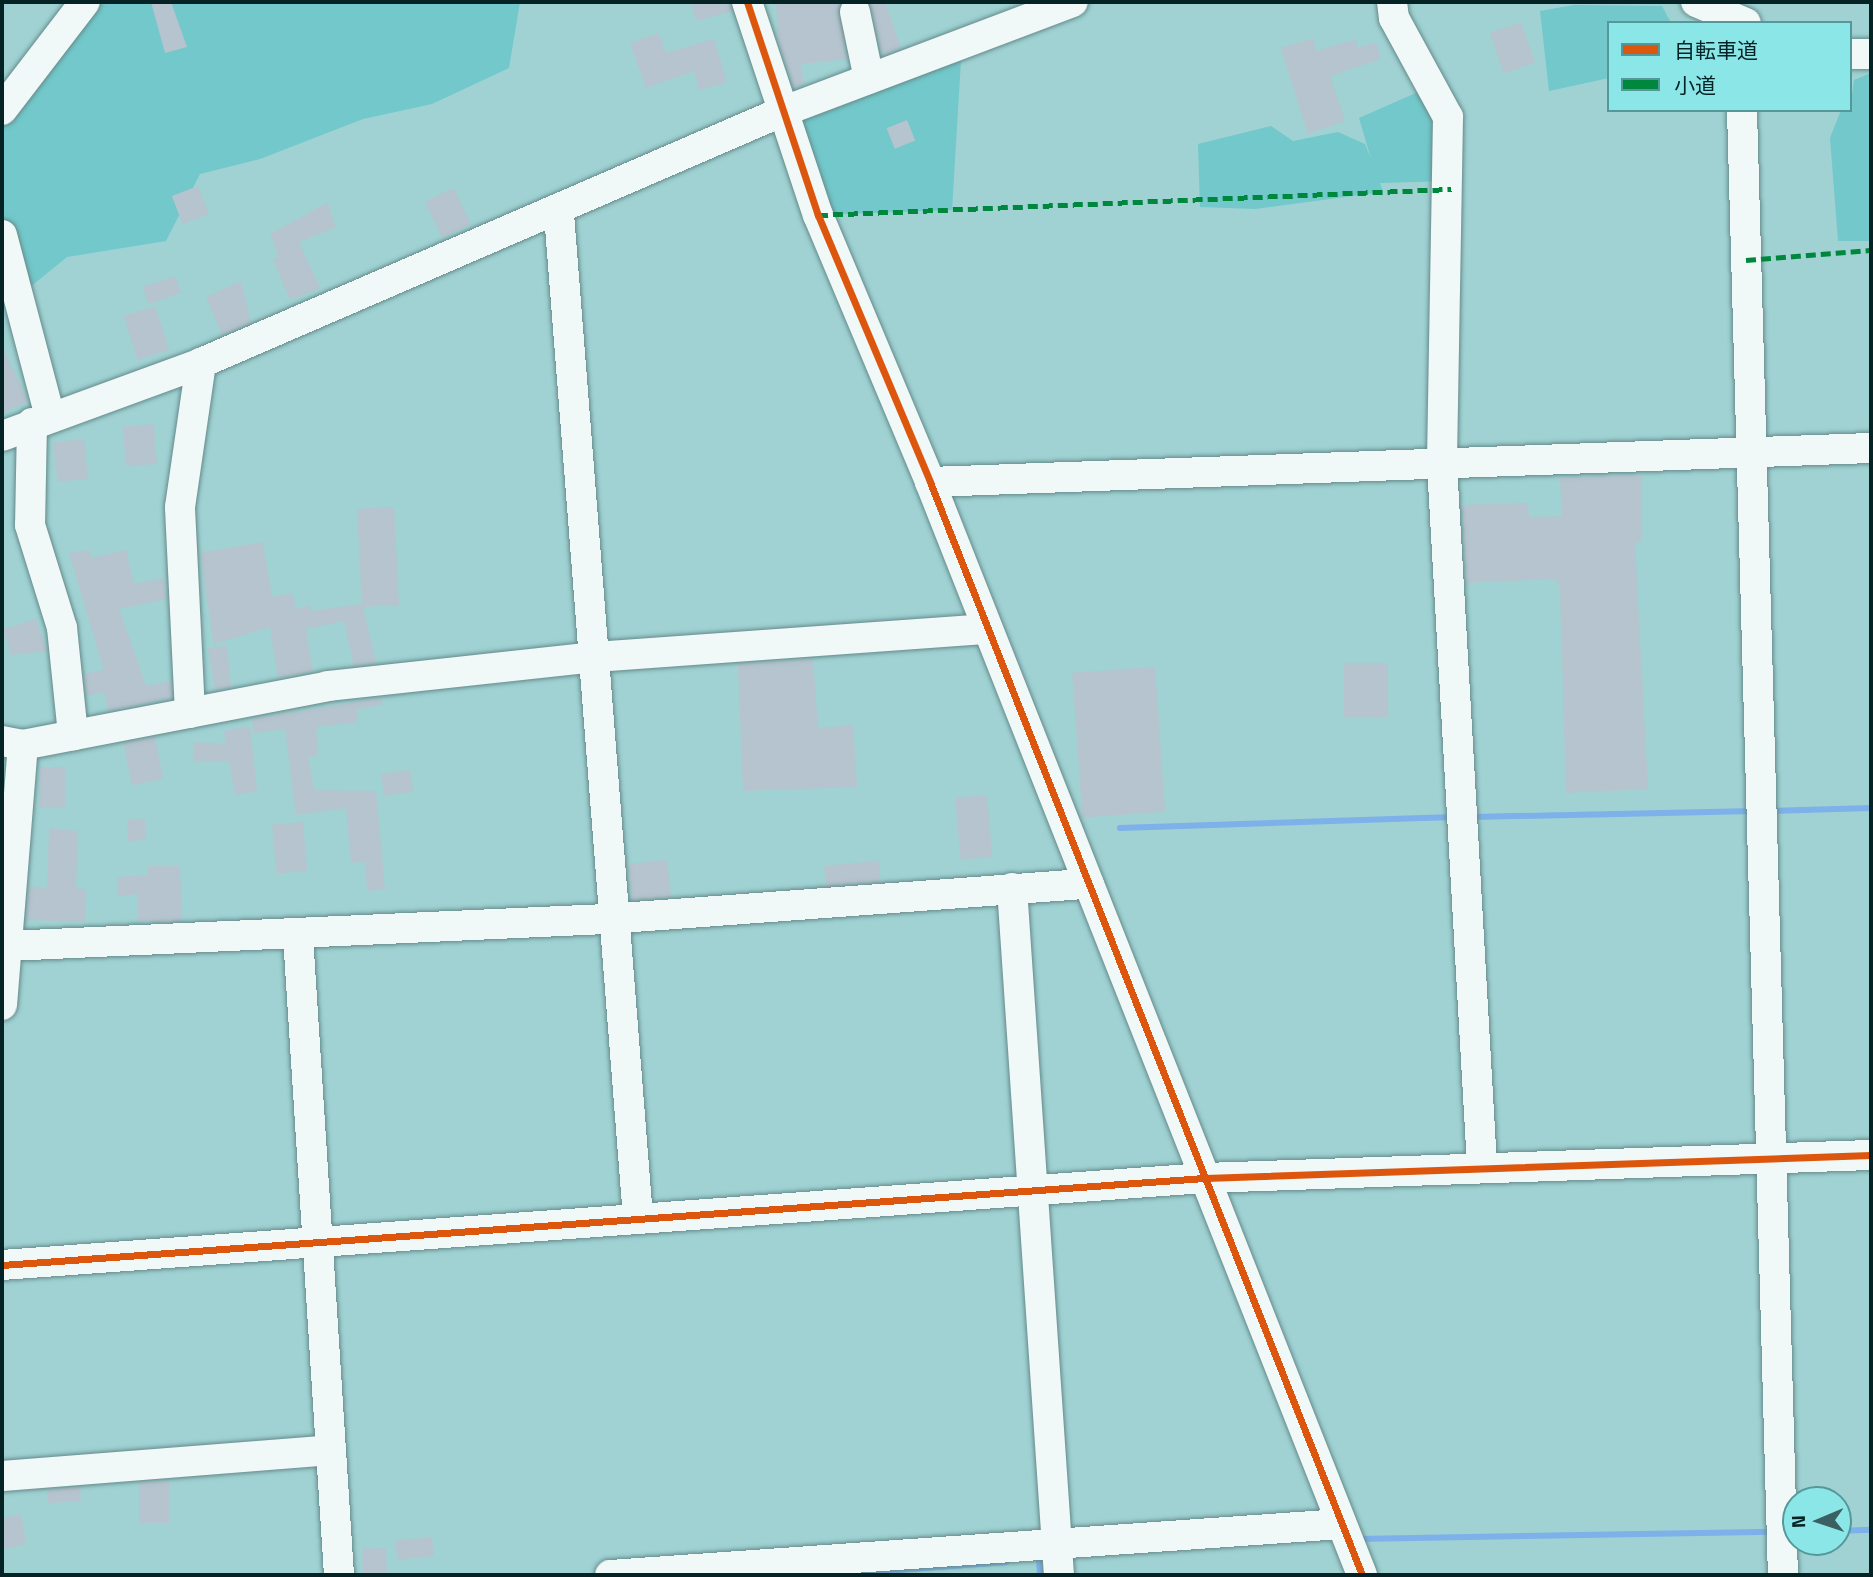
<!DOCTYPE html>
<meta charset="utf-8">
<style>
body{margin:0}
#map{position:relative;width:1873px;height:1577px;overflow:hidden;background:#a0d2d3;font-family:"Titillium Web","Noto Sans JP",sans-serif}
div>[style]{position:absolute}
.green>*{inset:0;background:#72c8ca}
.stream>*{height:6px;margin:-3px;padding:0 3px;transform-origin:3px;border-radius:3px;background:#7cb1e9}
.building>*{inset:0;background:#b5c4ce;transform-origin:0 0}
.roads{filter:drop-shadow(0 0 2px #658a8b) drop-shadow(0 0 2px #658a8b)}
.minor>*{height:30px;margin:-15px;padding:0 15px;transform-origin:15px;border-radius:15px;background:#f1f8f8}
.quiet>*{height:5px;margin-top:-2.5px;transform-origin:0;background:repeating-linear-gradient(90deg,#00873e 0 10px,transparent 0 15px)}
.cycleway>*{height:7px;margin:-3.5px;padding:0 3.5px;transform-origin:3.5px;border-radius:3.5px;background:#dd560d}
span{translate:-50% -50%;white-space:nowrap;text-align:center;line-height:1.15;-webkit-text-stroke:5px #8be6e8;paint-order:stroke}
.frame{position:absolute;inset:0;border:4px solid #052324;pointer-events:none}
.legend{position:absolute;left:1607px;top:21px;width:245px;height:91px;box-sizing:border-box;background:#8be6e8;border:2px solid #55989a;margin:0;padding:9px 12px;list-style:none;font-size:21px;color:#052324}
.legend li{display:flex;align-items:center;gap:14px;height:35px}
.legend b{width:35px;border:2px solid #55989a}
.north{position:absolute;left:1782px;top:1486px;width:70px;height:70px;box-sizing:border-box;background:#8be6e8;border:2px solid #55989a;border-radius:50%;rotate:268deg;font-size:19px;font-weight:700;line-height:28px;text-align:center;color:#052324}
.north::after{content:'';display:block;margin:auto;width:24px;height:32px;background:#3b6061;clip-path:polygon(50% 0,100% 100%,50% 72%,0 100%)}
</style>
<div id="map">
<div class="green">
<i style="clip-path:polygon(85px 2px,520px 2px,509px 68px,432px 104px,363px 119px,260px 159px,200px 174px,166px 241px,67px 257px,2px 310px,2px 110px)"></i>
<i style="clip-path:polygon(1574px 5px,1662px 6px,1671px 23px,1609px 23px,1609px 78px,1549px 91px,1540px 11px)"></i>
<i style="clip-path:polygon(962px 44px,952px 210px,818px 215px,779px 113px)"></i>
<i style="clip-path:polygon(1871px 73px,1871px 241px,1838px 241px,1830px 138px,1841px 110px,1850px 110px,1854px 80px)"></i>
<i style="clip-path:polygon(1427px 88px,1450px 181px,1380px 183px,1383px 192px,1255px 209px,1200px 207px,1198px 144px,1271px 126px,1293px 141px,1338px 132px,1365px 144px,1371px 159px,1359px 118px)"></i>
</div>
<div class="stream">
<i style="left:1769px;top:811px;width:102px;rotate:-1.7deg"></i>
<i style="left:1472px;top:817px;width:283px;rotate:-1.2deg"></i>
<i style="left:1120px;top:828px;width:334px;rotate:-1.9deg"></i>
<i style="left:1838px;top:1531px;width:33px;rotate:-2deg"></i>
<i style="left:1357px;top:1539px;width:416px;rotate:-1deg"></i>
<i style="left:1039px;top:1560px;width:15px;rotate:86deg"></i>
<i style="left:829px;top:1575px;width:178px;rotate:-4.2deg"></i>
</div>
<div class="building">
<i style="clip-path:polygon(151px 2px,171px 2px,187px 47px,165px 53px)"></i>
<i style="clip-path:polygon(691px 2px,730px 2px,732px 11px,696px 21px)"></i>
<i style="clip-path:polygon(776px 2px,841px 2px,847px 59px,801px 64px,804px 85px,794px 87px,778px 41px)"></i>
<i style="clip-path:polygon(869px 2px,885px 2px,901px 48px,882px 55px)"></i>
<i style="left:1521px;top:22px;width:43px;height:33px;rotate:71deg"></i>
<i style="clip-path:polygon(659px 33px,666px 53px,714px 39px,727px 82px,699px 90px,694px 71px,646px 88px,630px 43px)"></i>
<i style="clip-path:polygon(1313px 38px,1317px 51px,1355px 39px,1358px 48px,1376px 42px,1381px 59px,1330px 76px,1345px 121px,1308px 134px,1281px 48px)"></i>
<i style="left:907px;top:120px;width:22px;height:22px;rotate:68deg"></i>
<i style="left:198px;top:186px;width:30px;height:28px;rotate:69deg"></i>
<i style="left:454px;top:188px;width:40px;height:32px;rotate:65deg"></i>
<i style="clip-path:polygon(327px 203px,336px 227px,299px 242px,320px 288px,290px 300px,273px 259px,279px 257px,270px 234px)"></i>
<i style="left:175px;top:276px;width:18px;height:34px;rotate:71deg"></i>
<i style="clip-path:polygon(241px 281px,251px 322px,222px 335px,206px 297px)"></i>
<i style="left:155px;top:306px;width:46px;height:33px;rotate:72deg"></i>
<i style="clip-path:polygon(2px 346px,28px 401px,2px 413px)"></i>
<i style="left:154px;top:424px;width:40px;height:31px;rotate:86deg"></i>
<i style="left:84px;top:439px;width:40px;height:31px;rotate:84deg"></i>
<i style="clip-path:polygon(1642px 475px,1642px 542px,1635px 542px,1648px 789px,1566px 793px,1560px 587px,1555px 579px,1466px 583px,1462px 505px,1528px 503px,1529px 517px,1562px 516px,1560px 478px)"></i>
<i style="clip-path:polygon(394px 507px,399px 605px,363px 607px,376px 663px,354px 666px,344px 621px,306px 629px,313px 671px,278px 678px,270px 627px,214px 644px,200px 553px,263px 542px,272px 597px,292px 593px,296px 609px,310px 605px,311px 611px,362px 604px,357px 509px)"></i>
<i style="clip-path:polygon(90px 550px,91px 558px,126px 550px,134px 584px,163px 578px,167px 599px,119px 609px,146px 686px,171px 681px,172px 698px,108px 711px,104px 692px,87px 696px,84px 674px,104px 670px,69px 553px)"></i>
<i style="clip-path:polygon(36px 619px,47px 651px,11px 655px,3px 629px)"></i>
<i style="clip-path:polygon(227px 646px,231px 687px,215px 690px,208px 648px)"></i>
<i style="clip-path:polygon(813px 659px,818px 728px,853px 725px,857px 787px,743px 791px,738px 664px)"></i>
<i style="left:1344px;top:663px;width:44px;height:55px"></i>
<i style="left:1155px;top:667px;width:145px;height:83px;rotate:86deg"></i>
<i style="clip-path:polygon(381px 698px,382px 705px,357px 709px,358px 722px,316px 727px,318px 755px,308px 757px,314px 790px,376px 791px,385px 889px,367px 891px,365px 862px,351px 863px,346px 808px,296px 815px,285px 729px,254px 733px,252px 719px)"></i>
<i style="clip-path:polygon(250px 726px,257px 791px,235px 795px,229px 761px,193px 761px,194px 742px,226px 744px,224px 731px)"></i>
<i style="left:155px;top:737px;width:43px;height:32px;rotate:79deg"></i>
<i style="left:39px;top:767px;width:26px;height:41px"></i>
<i style="left:410px;top:770px;width:22px;height:29px;rotate:82deg"></i>
<i style="left:987px;top:795px;width:62px;height:32px;rotate:85deg"></i>
<i style="left:145px;top:819px;width:21px;height:18px;rotate:87deg"></i>
<i style="left:303px;top:822px;width:49px;height:31px;rotate:85deg"></i>
<i style="clip-path:polygon(49px 828px,78px 831px,76px 888px,86px 889px,85px 922px,26px 920px,29px 886px,47px 888px)"></i>
<i style="left:667px;top:860px;width:37px;height:39px;rotate:84deg"></i>
<i style="left:879px;top:861px;width:21px;height:55px;rotate:85deg"></i>
<i style="clip-path:polygon(148px 866px,180px 866px,182px 921px,138px 922px,138px 894px,118px 896px,117px 877px,148px 875px)"></i>
<i style="left:169px;top:1482px;width:41px;height:30px;rotate:90deg"></i>
<i style="left:80px;top:1487px;width:14px;height:33px;rotate:86deg"></i>
<i style="clip-path:polygon(21px 1514px,26px 1544px,2px 1549px,2px 1518px)"></i>
<i style="left:432px;top:1537px;width:19px;height:37px;rotate:84deg"></i>
<i style="left:386px;top:1548px;width:27px;height:24px;rotate:88deg"></i>
</div>
<div class="roads">
<div class="minor">
<i style="left:747px;top:2px;width:225px;rotate:71.6deg"></i>
<i style="left:818px;top:215px;width:290px;rotate:67.2deg"></i>
<i style="left:930px;top:482px;width:1175px;rotate:68.43deg"></i>
<i style="left:1392px;top:2px;width:16px;rotate:83deg"></i>
<i style="left:1394px;top:18px;width:113px;rotate:61.4deg"></i>
<i style="left:1448px;top:117px;width:348px;rotate:91deg"></i>
<i style="left:1442px;top:465px;width:701px;rotate:86.73deg"></i>
<i style="left:1696px;top:2px;width:54px;rotate:22.8deg"></i>
<i style="left:855px;top:12px;width:68px;rotate:78.2deg"></i>
<i style="left:1850px;top:54px;width:21px"></i>
<i style="left:2px;top:110px;width:136px;rotate:-52.5deg"></i>
<i style="left:1742px;top:110px;width:1466px;rotate:88.4deg"></i>
<i style="left:559px;top:214px;width:1006px;rotate:85.5deg"></i>
<i style="left:2px;top:235px;width:188px;rotate:75.2deg"></i>
<i style="left:32px;top:423px;width:102px;rotate:91.1deg"></i>
<i style="left:30px;top:525px;width:108px;rotate:72.7deg"></i>
<i style="left:62px;top:628px;width:108px;rotate:84.1deg"></i>
<i style="left:2px;top:436px;width:212px;rotate:-20.1deg"></i>
<i style="left:201px;top:363px;width:630px;rotate:-23.39deg"></i>
<i style="left:779px;top:113px;width:314px;rotate:-20.7deg"></i>
<i style="left:930px;top:482px;width:942px;rotate:-2.07deg"></i>
<i style="left:190px;top:713px;width:206px;rotate:-92.8deg"></i>
<i style="left:180px;top:507px;width:146px;rotate:-81.7deg"></i>
<i style="left:2px;top:741px;width:21px;rotate:11deg"></i>
<i style="left:23px;top:745px;width:311px;rotate:-10.9deg"></i>
<i style="left:328px;top:686px;width:270px;rotate:-6.2deg"></i>
<i style="left:596px;top:657px;width:392px;rotate:-4.1deg"></i>
<i style="left:1012px;top:888px;width:689px;rotate:86.09deg"></i>
<i style="left:298px;top:936px;width:640px;rotate:86.33deg"></i>
<i style="left:7px;top:946px;width:601px;rotate:-2.58deg"></i>
<i style="left:607px;top:919px;width:483px;rotate:-4.2deg"></i>
<i style="left:2px;top:1005px;width:261px;rotate:-85.4deg"></i>
<i style="left:2px;top:1265px;width:1206px;rotate:-4.14deg"></i>
<i style="left:1205px;top:1178px;width:666px;rotate:-1.98deg"></i>
<i style="left:2px;top:1476px;width:328px;rotate:-4.5deg"></i>
<i style="left:610px;top:1575px;width:733px;rotate:-3.99deg"></i>
</div>
</div>
<div class="quiet">
<i style="left:818px;top:215px;width:634px;rotate:-2.35deg"></i>
<i style="left:1746px;top:260px;width:125px;rotate:-4.6deg"></i>
</div>
<div class="cycleway">
<i style="left:747px;top:2px;width:225px;rotate:71.6deg"></i>
<i style="left:818px;top:215px;width:290px;rotate:67.2deg"></i>
<i style="left:930px;top:482px;width:1175px;rotate:68.43deg"></i>
<i style="left:2px;top:1265px;width:1206px;rotate:-4.14deg"></i>
<i style="left:1205px;top:1178px;width:666px;rotate:-1.98deg"></i>
</div>
<div class="frame"></div>
<ul class="legend">
<li><b style="height:9px;background:#dd560d"></b>自転車道</li>
<li><b style="height:9px;background:#00873e"></b>小道</li>
</ul>
<div class="north">N</div>
</div>
